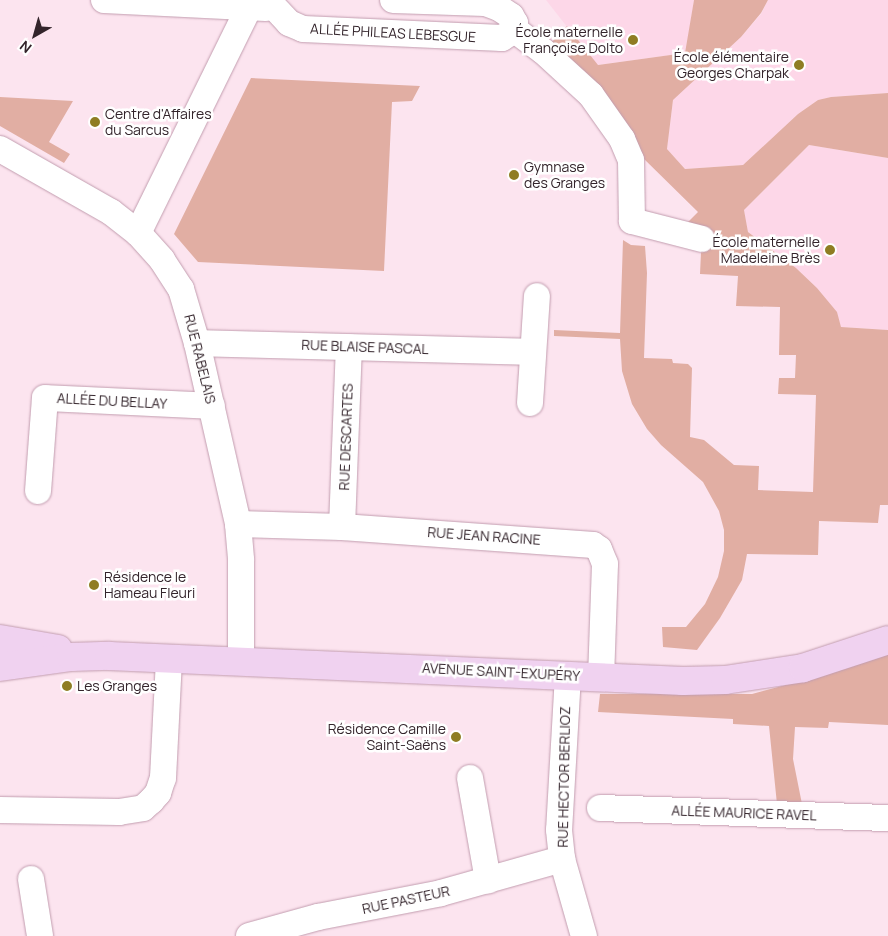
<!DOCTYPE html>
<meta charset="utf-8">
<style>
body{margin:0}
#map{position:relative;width:888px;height:936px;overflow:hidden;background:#fce4ef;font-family:Manrope,sans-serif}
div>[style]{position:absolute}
.built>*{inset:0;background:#fdd7e8}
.green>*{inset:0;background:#e1aea3}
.roads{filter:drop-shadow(0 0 1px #c29daf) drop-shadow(0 0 1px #c29daf)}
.street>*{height:26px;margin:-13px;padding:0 13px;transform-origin:13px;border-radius:13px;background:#fff}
.secondary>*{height:28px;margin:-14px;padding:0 14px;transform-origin:14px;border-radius:14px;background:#f0d2f0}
.dots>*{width:14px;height:14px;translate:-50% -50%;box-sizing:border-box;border:2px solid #fff;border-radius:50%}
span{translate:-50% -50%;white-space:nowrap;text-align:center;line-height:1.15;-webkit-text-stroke:5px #fff;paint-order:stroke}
.poi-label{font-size:14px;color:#33242b}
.right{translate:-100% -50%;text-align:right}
.left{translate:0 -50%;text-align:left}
.street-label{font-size:14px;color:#33242b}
.north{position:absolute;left:10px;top:10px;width:50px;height:50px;-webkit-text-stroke:4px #fff;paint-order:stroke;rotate:218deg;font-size:14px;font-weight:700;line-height:20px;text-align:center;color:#33242b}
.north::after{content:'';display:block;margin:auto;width:18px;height:22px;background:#33242b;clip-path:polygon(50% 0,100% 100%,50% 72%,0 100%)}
</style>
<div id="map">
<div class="built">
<i style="clip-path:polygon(546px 0,694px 0,686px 53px,597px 65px)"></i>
<i style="clip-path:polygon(768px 0,888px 0,888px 93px,831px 97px,818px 100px,798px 114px,743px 165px,685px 169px,667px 149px,673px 100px,741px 37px,761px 14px)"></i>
<i style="clip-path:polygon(809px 145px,888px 158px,888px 330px,841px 327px,836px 312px,817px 288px,796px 268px,748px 232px,744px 210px)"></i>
</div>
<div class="green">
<i style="clip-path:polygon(694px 0,768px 0,761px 13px,741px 37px,673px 100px,667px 149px,685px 169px,743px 165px,798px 114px,818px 100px,831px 97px,888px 93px,888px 158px,809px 145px,744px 210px,748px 232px,796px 268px,817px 288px,837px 312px,841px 327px,888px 330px,888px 505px,880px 505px,878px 523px,819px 521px,818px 555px,747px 554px,742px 580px,720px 618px,697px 650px,663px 647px,662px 627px,686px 627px,705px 604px,718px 577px,724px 551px,724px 530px,719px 511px,703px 482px,661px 445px,647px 429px,632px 404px,622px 371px,620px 339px,554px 336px,554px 330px,620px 333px,623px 240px,631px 245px,645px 246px,647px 273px,644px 358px,672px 359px,673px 363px,688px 364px,692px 368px,690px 437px,704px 440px,734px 465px,759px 466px,758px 490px,813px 492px,816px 395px,778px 394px,779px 378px,795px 378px,796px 355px,779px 355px,780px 307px,736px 306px,738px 276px,700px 274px,702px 231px,684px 226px,698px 212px,641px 156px,551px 43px,567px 26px,598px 65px,685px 53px)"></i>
<i style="clip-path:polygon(251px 78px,420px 86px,412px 101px,392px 102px,384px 271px,198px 262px,174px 234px)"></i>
<i style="clip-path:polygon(0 97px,73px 101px,49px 142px,70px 154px,64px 163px,0 126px)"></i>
<i style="clip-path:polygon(888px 653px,888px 725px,829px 722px,828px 728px,795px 727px,793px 759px,802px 804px,777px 804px,769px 726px,733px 724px,733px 719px,598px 712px,600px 694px,752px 694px,812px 678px)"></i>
</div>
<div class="roads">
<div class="street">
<i style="left:104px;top:0;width:162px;rotate:2.8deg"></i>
<i style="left:276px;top:9px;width:19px;rotate:47deg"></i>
<i style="left:289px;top:23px;width:15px;rotate:23deg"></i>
<i style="left:303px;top:29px;width:199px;rotate:2.6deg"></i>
<i style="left:502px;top:38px;width:15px;rotate:-32deg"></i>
<i style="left:515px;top:30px;width:7px;rotate:-90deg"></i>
<i style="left:515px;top:23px;width:8px;rotate:-120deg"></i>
<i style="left:511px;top:16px;width:14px;rotate:-146deg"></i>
<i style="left:499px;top:8px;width:15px;rotate:-160deg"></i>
<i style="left:485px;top:3px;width:92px;rotate:-178.1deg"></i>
<i style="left:515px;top:30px;width:35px;rotate:37deg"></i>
<i style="left:543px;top:51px;width:65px;rotate:42.5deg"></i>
<i style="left:591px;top:95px;width:54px;rotate:54.8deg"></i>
<i style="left:622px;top:139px;width:23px;rotate:67deg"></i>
<i style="left:631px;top:160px;width:61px;rotate:89.1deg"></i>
<i style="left:632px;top:221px;width:72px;rotate:14.4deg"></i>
<i style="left:0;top:149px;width:128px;rotate:29.6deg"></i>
<i style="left:111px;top:212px;width:34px;rotate:38deg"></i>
<i style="left:138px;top:233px;width:36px;rotate:48deg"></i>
<i style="left:162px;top:260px;width:35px;rotate:57deg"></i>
<i style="left:181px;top:289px;width:56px;rotate:73.5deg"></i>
<i style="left:197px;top:343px;width:186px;rotate:77.2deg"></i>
<i style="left:238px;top:524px;width:36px;rotate:85deg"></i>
<i style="left:241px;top:560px;width:100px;rotate:90deg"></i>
<i style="left:138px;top:233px;width:252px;rotate:-63.8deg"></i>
<i style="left:197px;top:343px;width:336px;rotate:1.5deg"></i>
<i style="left:530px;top:403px;width:107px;rotate:-86.3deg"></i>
<i style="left:38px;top:491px;width:93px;rotate:-85.7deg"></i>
<i style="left:45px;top:398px;width:167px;rotate:2.7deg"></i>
<i style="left:238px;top:524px;width:104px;rotate:1.7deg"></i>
<i style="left:342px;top:527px;width:252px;rotate:4.1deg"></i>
<i style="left:593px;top:545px;width:7px;rotate:34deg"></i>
<i style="left:599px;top:549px;width:16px;rotate:68deg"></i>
<i style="left:605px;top:564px;width:113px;rotate:92deg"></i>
<i style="left:342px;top:527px;width:180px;rotate:-87.8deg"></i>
<i style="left:568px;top:675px;width:155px;rotate:93.3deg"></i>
<i style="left:559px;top:830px;width:29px;rotate:84deg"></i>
<i style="left:562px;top:859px;width:80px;rotate:74.1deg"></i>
<i style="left:470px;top:778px;width:104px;rotate:80deg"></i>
<i style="left:600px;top:808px;width:288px;rotate:2deg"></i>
<i style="left:0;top:810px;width:119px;rotate:1deg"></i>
<i style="left:119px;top:812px;width:24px;rotate:-9deg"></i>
<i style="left:143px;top:808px;width:11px;rotate:-41deg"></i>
<i style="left:151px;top:801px;width:11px;rotate:-49deg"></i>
<i style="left:158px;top:793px;width:16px;rotate:-72deg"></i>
<i style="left:163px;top:778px;width:120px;rotate:-87.1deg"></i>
<i style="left:31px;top:879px;width:58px;rotate:81deg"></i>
<i style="left:249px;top:936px;width:72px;rotate:-15.4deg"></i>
<i style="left:318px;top:917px;width:125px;rotate:-11deg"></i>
<i style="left:441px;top:893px;width:126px;rotate:-15.7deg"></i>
</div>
<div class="secondary">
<i style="left:0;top:639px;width:59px;rotate:9.8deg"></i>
<i style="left:0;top:667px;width:72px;rotate:-8deg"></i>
<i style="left:71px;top:657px;width:38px;rotate:-2deg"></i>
<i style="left:109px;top:656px;width:575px;rotate:2.49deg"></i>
<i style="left:683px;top:681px;width:42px;rotate:-1.4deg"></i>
<i style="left:725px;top:680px;width:79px;rotate:-8.7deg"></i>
<i style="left:803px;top:668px;width:89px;rotate:-18.2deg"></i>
</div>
</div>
<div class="dots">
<i style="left:633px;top:40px;background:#8f7d23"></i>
<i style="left:799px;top:65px;background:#8f7d23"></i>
<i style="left:95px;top:122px;background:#8f7d23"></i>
<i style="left:514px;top:175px;background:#8f7d23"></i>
<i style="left:830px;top:250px;background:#8f7d23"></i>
<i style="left:94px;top:585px;background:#8f7d23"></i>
<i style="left:67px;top:686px;background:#8f7d23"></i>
<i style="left:456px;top:737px;background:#8f7d23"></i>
</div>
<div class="poi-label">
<span class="right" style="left:623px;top:40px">École maternelle<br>Françoise Dolto</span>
<span class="right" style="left:789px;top:65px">École élémentaire<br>Georges Charpak</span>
<span class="left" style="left:105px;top:122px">Centre d'Affaires<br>du Sarcus</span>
<span class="left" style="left:524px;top:175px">Gymnase<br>des Granges</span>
<span class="right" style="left:820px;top:250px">École maternelle<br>Madeleine Brès</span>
<span class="left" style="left:104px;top:585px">Résidence le<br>Hameau Fleuri</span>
<span class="left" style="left:77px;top:686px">Les Granges</span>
<span class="right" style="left:446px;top:737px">Résidence Camille<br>Saint-Saëns</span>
</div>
<div class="street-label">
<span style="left:393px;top:33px;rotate:3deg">ALLÉE PHILEAS LEBESGUE</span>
<span style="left:365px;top:347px;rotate:2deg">RUE BLAISE PASCAL</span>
<span style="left:200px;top:359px;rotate:76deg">RUE RABELAIS</span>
<span style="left:112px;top:401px;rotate:3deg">ALLÉE DU BELLAY</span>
<span style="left:346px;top:437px;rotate:-88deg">RUE DESCARTES</span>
<span style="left:484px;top:536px;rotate:4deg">RUE JEAN RACINE</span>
<span style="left:501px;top:672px;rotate:3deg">AVENUE SAINT-EXUPÉRY</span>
<span style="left:564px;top:777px;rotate:-89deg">RUE HECTOR BERLIOZ</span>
<span style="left:744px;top:813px;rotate:2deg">ALLÉE MAURICE RAVEL</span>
<span style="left:406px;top:900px;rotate:-12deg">RUE PASTEUR</span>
</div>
<div class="north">N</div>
</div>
